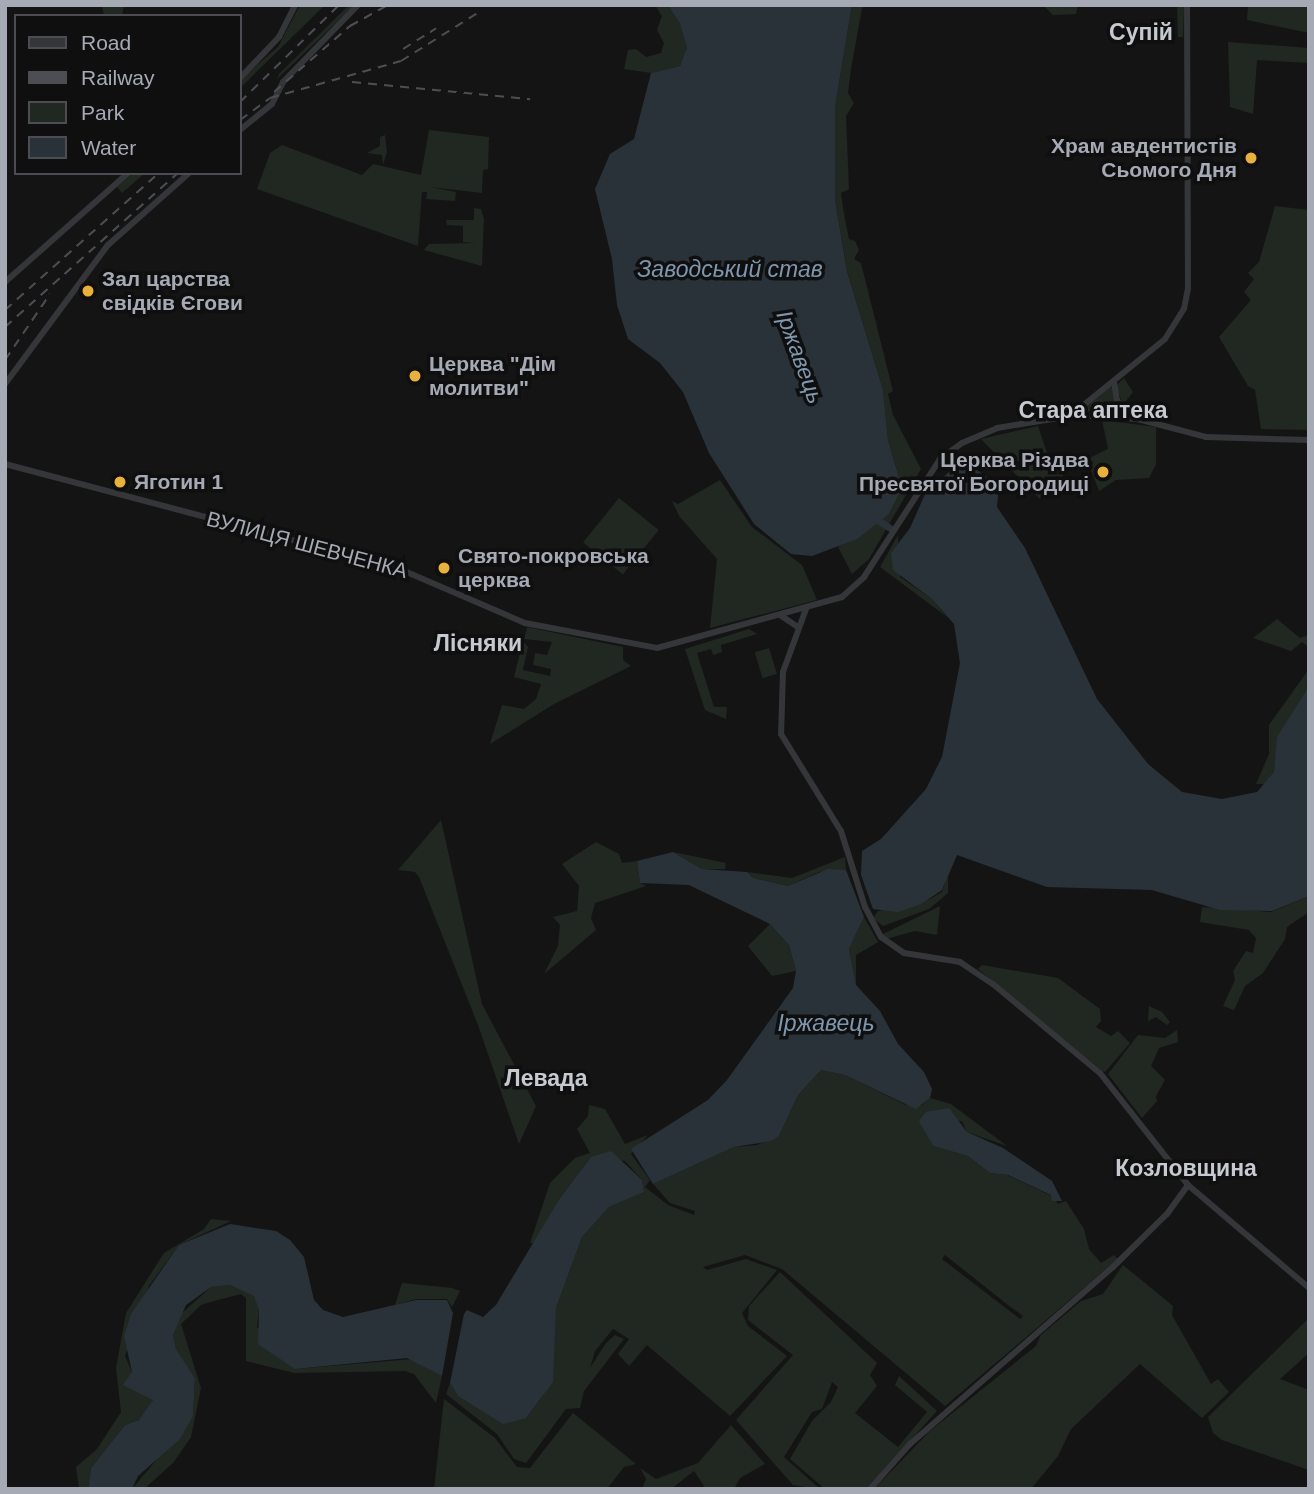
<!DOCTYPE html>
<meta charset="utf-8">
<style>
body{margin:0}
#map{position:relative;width:1314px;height:1494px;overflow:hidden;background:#141415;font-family:Arial,sans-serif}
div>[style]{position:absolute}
.green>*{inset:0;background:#202821;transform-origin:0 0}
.water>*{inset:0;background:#2a3239}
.river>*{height:7px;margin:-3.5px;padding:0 3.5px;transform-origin:3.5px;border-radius:3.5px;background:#2a3239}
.tertiary>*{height:6px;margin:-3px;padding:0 3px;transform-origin:3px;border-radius:3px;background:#35363a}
.rail>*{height:2px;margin-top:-1px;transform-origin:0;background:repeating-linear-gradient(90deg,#4c4e53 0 9px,transparent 0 16px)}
.dots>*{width:19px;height:19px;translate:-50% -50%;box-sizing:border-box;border:4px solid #0f0f10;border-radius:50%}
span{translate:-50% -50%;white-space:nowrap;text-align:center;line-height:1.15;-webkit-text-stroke:7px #0f0f10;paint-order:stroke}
.poi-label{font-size:21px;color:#a6aab5;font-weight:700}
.right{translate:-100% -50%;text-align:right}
.left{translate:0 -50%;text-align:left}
.street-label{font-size:21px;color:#a6aab5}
.neighbourhood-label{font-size:23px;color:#c7c9d1;font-weight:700}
.water-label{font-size:23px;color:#7e97af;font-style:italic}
.frame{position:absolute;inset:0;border:7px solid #a6aab5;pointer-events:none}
.legend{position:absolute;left:14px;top:14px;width:228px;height:161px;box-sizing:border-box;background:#0f0f10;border:2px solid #4b4d52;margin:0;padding:9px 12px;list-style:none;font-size:21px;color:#a6aab5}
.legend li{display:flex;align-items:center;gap:14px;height:35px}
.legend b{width:35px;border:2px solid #4b4d52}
</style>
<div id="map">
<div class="green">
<i style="clip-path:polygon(102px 5px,124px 5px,122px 16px,104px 16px)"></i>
<i style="clip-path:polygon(300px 5px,325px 5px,240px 88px,240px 80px,278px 47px)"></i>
<i style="clip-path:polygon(349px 5px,355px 5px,277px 79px,279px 74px)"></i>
<i style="clip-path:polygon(655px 5px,668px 5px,680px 24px,687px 48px,680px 66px,651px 73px,624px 69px,628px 50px,636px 49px,646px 57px,661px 53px,664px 43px,657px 30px,662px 16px)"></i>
<i style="clip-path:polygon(852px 5px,868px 5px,862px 8px,851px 69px,848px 93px,854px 103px,846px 116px,849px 189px,841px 193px,844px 214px,849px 239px,855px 241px,859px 250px,854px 259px,861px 263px,893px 391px,888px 394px,893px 415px,921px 469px,869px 559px,852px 574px,838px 547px,889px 514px,902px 488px,888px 440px,883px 390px,847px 270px,835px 200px,835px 107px)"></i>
<i style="clip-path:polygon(1010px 5px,1078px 5px,1076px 14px,1053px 15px,1044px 6px)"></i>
<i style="clip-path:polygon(1177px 5px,1184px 5px,1183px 37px,1178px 37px)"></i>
<i style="clip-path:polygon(1248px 5px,1309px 5px,1309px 33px,1247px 20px)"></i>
<i style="clip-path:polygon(1228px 42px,1309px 48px,1309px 63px,1257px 60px,1253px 114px,1230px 107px)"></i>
<i style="clip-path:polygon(429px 130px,489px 137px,488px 169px,483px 170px,482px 193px,430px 187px,456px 192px,455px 201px,426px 199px,427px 192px,422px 192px,418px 246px,257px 189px,270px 153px,282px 145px,362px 175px,373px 164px,421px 175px)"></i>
<i style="clip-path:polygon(385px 135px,387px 152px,383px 165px,382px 155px,367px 153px,380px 146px,380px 137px)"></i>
<i style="clip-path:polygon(133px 173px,145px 173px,122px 193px,117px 187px)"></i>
<i style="clip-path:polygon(1275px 206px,1309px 210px,1309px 430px,1261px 429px,1255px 390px,1248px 386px,1219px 337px,1251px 300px,1244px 292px,1254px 279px,1248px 273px,1259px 262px)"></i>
<i style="clip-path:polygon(474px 208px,481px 209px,484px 219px,482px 266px,424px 250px,429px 244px,475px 243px,463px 242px,463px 226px,447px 225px,446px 220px,474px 220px)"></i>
<i style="clip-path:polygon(1124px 378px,1133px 392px,1123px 405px,1116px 386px)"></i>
<i style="clip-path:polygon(1111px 386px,1123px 415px,1075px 414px)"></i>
<i style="clip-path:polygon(1102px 420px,1156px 427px,1156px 464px,1149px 478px,1116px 480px,1099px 491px,1087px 459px,1108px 449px)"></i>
<i style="clip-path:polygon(1038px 426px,1046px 450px,1065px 479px,1040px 499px,981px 439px)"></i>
<i style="clip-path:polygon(720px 480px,752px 527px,802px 565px,817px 600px,710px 628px,717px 559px,679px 516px,672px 501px,678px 504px)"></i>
<i style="left:619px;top:498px;width:51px;height:57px;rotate:39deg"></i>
<i style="clip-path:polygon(898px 535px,900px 577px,932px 599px,947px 617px,880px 567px)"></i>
<i style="clip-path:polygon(1277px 619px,1300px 638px,1309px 635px,1309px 647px,1302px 642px,1291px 651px,1253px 638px)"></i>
<i style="clip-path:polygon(527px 627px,623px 647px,623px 660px,631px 666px,554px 704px,490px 744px,502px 705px,524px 709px,536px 699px,541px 684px,514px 677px,523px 641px,528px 647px,523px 670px,550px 676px,551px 669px,533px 665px,535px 653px,547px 655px,552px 642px,524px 639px)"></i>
<i style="clip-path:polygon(749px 629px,757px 634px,721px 645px,722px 652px,713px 655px,711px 649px,697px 653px,714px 707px,727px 707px,726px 719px,705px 710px,685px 649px)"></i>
<i style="left:769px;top:648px;width:27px;height:15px;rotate:73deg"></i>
<i style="clip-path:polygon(1309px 669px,1309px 686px,1278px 737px,1274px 772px,1266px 784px,1256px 784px,1269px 754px,1269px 725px)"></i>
<i style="clip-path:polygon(441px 820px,482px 1004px,536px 1106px,519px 1144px,478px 1025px,419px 877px,415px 872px,398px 870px)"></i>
<i style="clip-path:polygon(596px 842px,619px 854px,622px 863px,637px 861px,640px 883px,646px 886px,595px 903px,591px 918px,596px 930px,544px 974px,558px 946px,560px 925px,553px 917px,577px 911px,579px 886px,562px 864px)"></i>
<i style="clip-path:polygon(673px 852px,726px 863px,725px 869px,702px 869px)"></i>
<i style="clip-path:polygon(845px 857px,846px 870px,819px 872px,788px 886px,753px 878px,747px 872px,792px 878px)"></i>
<i style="clip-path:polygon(948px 875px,948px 893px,929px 909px,883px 926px,873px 918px,878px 911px,930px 899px,942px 892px)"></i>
<i style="clip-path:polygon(1309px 896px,1309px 912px,1287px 927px,1285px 939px,1263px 973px,1245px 986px,1234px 1010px,1223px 1006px,1235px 980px,1233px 971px,1246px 951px,1253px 953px,1256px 938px,1249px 930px,1200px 922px,1202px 907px,1271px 912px)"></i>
<i style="clip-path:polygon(940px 906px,937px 935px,915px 931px,886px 939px,881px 935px)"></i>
<i style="clip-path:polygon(864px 917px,878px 942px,856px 955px,856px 985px,849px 949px)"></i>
<i style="clip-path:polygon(770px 924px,789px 945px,796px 971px,772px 976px,748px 946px)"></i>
<i style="clip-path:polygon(982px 965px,1058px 978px,1100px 1009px,1101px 1021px,1096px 1027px,1111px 1036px,1118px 1031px,1130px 1043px,1105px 1072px,1101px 1070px,978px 969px)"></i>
<i style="clip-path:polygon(1149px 1006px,1162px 1012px,1170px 1022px,1167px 1025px,1156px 1017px,1148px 1021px)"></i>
<i style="clip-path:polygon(1177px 1030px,1178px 1042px,1159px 1048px,1151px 1066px,1165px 1080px,1156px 1096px,1157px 1101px,1142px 1118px,1108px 1074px,1138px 1035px,1165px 1038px)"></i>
<i style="clip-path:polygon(evenodd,821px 1070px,845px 1075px,906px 1105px,921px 1106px,930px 1098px,951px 1104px,1007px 1146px,967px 1132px,962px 1121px,920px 1121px,933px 1146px,968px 1156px,990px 1173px,1007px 1175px,1052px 1196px,1058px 1204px,1066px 1201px,1084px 1229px,1089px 1249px,1101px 1263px,1114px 1255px,1118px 1259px,945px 1406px,782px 1269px,745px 1255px,703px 1267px,707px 1270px,746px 1259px,777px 1270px,742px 1313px,748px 1326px,787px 1356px,730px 1416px,647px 1345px,629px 1366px,618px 1354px,629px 1339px,613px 1329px,595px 1351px,590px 1368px,606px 1343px,615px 1335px,624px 1339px,584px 1391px,580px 1408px,566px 1409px,526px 1463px,514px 1459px,497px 1434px,446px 1394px,450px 1383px,458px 1396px,471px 1404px,526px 1418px,544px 1394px,553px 1362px,556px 1308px,582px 1237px,609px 1207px,644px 1192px,642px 1180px,625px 1161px,591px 1157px,560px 1198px,536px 1243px,530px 1243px,550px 1183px,575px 1158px,590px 1153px,577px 1129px,588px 1116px,589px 1105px,605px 1109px,625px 1144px,648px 1135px,631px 1154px,650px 1180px,645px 1187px,668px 1205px,694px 1215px,695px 1211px,670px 1203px,653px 1184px,734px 1147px,757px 1145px,779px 1136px,798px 1095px,821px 1070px,945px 1255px,1008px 1305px,1023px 1316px,1020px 1319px,942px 1259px,945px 1255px)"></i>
<i style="clip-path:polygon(211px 1219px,231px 1221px,179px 1245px,149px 1286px,125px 1356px,132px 1372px,130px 1379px,153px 1400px,148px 1410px,139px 1420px,125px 1425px,91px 1468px,88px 1489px,79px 1489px,76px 1467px,97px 1449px,121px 1412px,116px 1368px,126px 1313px,164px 1253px,204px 1229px)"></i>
<i style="clip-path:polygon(1123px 1265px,1173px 1306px,1172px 1315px,1211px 1384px,1218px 1379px,1229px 1392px,1202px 1418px,1140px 1364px,1071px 1429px,1058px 1456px,1031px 1489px,874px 1489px,930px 1431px,1036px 1346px,1041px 1335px,1081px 1301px,1103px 1294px)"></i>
<i style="clip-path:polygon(780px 1272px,877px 1363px,870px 1375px,877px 1386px,855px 1413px,898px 1447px,927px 1412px,895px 1385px,899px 1376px,937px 1411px,866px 1489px,825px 1489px,790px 1459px,812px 1421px,831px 1402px,838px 1387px,832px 1382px,822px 1409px,812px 1412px,784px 1457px,820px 1489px,793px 1485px,736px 1420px,793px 1355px,748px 1320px,749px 1306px)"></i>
<i style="clip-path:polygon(402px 1283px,452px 1288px,460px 1291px,452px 1307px,447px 1299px,416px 1299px,395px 1305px)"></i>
<i style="clip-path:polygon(230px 1285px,255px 1296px,259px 1310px,257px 1327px,295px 1369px,413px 1359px,442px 1376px,436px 1403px,414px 1374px,405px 1371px,294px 1373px,246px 1361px,246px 1298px,241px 1294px,214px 1301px,201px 1305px,181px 1324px,201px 1388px,191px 1437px,173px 1463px,144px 1489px,132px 1489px,193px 1416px,195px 1378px,176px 1349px,173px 1335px,182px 1313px,211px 1287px)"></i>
<i style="clip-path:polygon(1309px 1318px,1309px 1353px,1280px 1379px,1309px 1390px,1309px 1470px,1222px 1440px,1213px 1433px,1208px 1417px)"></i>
<i style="clip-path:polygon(444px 1399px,495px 1438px,517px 1467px,530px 1468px,573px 1413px,636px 1464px,624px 1467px,607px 1489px,434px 1489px)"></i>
<i style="clip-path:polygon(731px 1425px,765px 1464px,740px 1478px,734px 1489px,706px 1489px,694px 1471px,671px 1489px,642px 1489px,646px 1479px,640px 1468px,656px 1479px,698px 1463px)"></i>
</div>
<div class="water">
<i style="clip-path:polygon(668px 5px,852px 5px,835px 107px,835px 200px,847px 271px,883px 390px,888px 440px,902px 488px,889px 514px,857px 539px,812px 556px,791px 554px,754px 524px,709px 453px,683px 392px,660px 363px,628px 339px,617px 305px,612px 259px,595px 189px,610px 154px,634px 139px,651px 73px,680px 66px,684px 55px,687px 48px,680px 24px)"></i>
<i style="clip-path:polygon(963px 460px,999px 486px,997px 507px,1025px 548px,1097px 699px,1148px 764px,1182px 792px,1222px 799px,1257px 792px,1274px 772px,1277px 737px,1309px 686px,1309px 896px,1272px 911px,1220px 910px,1152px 890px,1047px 887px,957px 855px,942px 890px,921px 904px,898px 912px,873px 909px,861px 875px,862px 851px,881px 839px,926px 789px,942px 757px,960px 663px,954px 624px,932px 599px,893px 570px,891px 553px,910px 528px,926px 492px)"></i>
<i style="clip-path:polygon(673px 852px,702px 869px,747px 872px,753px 878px,788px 886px,828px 869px,846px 870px,864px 917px,849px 949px,856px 985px,880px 1011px,898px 1044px,924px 1072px,932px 1089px,930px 1098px,916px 1109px,845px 1075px,821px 1070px,798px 1095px,779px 1136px,771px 1141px,734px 1147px,653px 1184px,631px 1149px,708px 1100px,727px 1080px,793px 988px,796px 971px,789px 945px,770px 924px,689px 885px,640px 883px,637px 861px)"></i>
<i style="clip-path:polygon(949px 1108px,967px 1132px,1003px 1148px,1052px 1181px,1062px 1201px,1052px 1201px,1051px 1195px,1008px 1175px,990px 1173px,968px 1156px,933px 1146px,919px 1121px,926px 1112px)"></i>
<i style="clip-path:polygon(611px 1151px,642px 1180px,644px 1192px,609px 1207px,582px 1237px,556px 1308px,553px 1382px,526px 1418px,503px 1424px,458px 1396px,450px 1383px,464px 1314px,467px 1310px,483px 1317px,496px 1305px,560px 1198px,591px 1157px)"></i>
<i style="clip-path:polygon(230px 1224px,276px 1231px,290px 1240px,304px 1257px,314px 1300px,323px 1310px,343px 1317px,416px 1300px,447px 1300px,453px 1313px,442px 1376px,407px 1358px,295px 1369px,258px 1344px,259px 1310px,254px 1296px,230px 1285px,211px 1287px,186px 1305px,173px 1335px,176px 1349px,195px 1378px,193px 1416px,180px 1439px,138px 1476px,132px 1489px,88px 1489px,91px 1468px,125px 1425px,139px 1420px,153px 1400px,123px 1385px,132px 1372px,124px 1336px,131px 1314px,179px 1245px)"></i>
</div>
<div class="river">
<i style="left:873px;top:517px;width:20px;rotate:33deg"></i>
</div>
<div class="tertiary">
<i style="left:240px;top:78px;width:57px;rotate:-46.4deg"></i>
<i style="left:279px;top:37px;width:36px;rotate:-63deg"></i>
<i style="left:240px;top:130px;width:41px;rotate:-39.1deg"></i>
<i style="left:272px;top:104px;width:25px;rotate:-63deg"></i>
<i style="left:283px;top:82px;width:107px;rotate:-45.8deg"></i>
<i style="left:5px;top:282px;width:164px;rotate:-41.5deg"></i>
<i style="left:1114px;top:382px;width:18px;rotate:81deg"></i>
<i style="left:1117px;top:400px;width:20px;rotate:57deg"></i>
<i style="left:5px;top:384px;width:173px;rotate:-53.5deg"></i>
<i style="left:108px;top:245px;width:108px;rotate:-41.6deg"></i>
<i style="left:1070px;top:416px;width:122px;rotate:-39deg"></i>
<i style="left:1165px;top:339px;width:36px;rotate:-58deg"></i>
<i style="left:1184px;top:309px;width:21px;rotate:-79deg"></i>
<i style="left:1188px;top:288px;width:283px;rotate:-90.2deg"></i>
<i style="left:5px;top:464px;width:403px;rotate:14.8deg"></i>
<i style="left:395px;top:567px;width:142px;rotate:23.3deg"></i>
<i style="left:525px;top:623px;width:134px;rotate:10.7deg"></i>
<i style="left:657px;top:648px;width:192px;rotate:-15.4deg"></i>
<i style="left:842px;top:597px;width:30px;rotate:-42deg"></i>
<i style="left:864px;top:577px;width:140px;rotate:-57.2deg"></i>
<i style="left:940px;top:459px;width:27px;rotate:-36deg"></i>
<i style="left:962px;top:443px;width:38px;rotate:-23deg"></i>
<i style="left:997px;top:428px;width:74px;rotate:-9.3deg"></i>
<i style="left:1070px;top:416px;width:32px"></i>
<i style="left:1102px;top:416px;width:36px;rotate:5deg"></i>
<i style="left:1138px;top:419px;width:70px;rotate:14.8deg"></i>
<i style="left:1206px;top:437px;width:103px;rotate:1.7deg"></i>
<i style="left:806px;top:609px;width:67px;rotate:110.1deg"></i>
<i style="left:783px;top:672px;width:62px;rotate:91.8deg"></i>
<i style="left:781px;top:734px;width:114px;rotate:58.3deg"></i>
<i style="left:841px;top:831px;width:80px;rotate:72.5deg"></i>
<i style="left:865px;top:907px;width:34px;rotate:62deg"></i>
<i style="left:881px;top:937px;width:28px;rotate:35deg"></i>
<i style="left:904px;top:953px;width:57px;rotate:9.1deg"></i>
<i style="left:960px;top:962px;width:40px;rotate:34deg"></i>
<i style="left:993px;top:984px;width:139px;rotate:39.8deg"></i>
<i style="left:1100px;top:1073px;width:142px;rotate:51.8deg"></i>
<i style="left:1188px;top:1185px;width:159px;rotate:40.4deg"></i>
<i style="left:780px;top:615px;width:22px;rotate:34deg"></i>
<i style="left:870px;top:1489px;width:60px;rotate:-48.4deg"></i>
<i style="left:910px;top:1444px;width:269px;rotate:-41.1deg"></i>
<i style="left:1113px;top:1267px;width:76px;rotate:-44.5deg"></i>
<i style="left:1167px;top:1214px;width:36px;rotate:-54deg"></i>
</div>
<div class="rail">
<i style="left:403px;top:49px;width:39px;rotate:-32deg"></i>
<i style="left:352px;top:82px;width:179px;rotate:5.5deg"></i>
<i style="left:274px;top:92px;width:101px;rotate:-41deg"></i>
<i style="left:350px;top:26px;width:43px;rotate:-28.9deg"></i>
<i style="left:240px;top:102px;width:139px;rotate:-44.4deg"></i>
<i style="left:240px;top:120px;width:37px;rotate:-36deg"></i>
<i style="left:270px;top:98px;width:136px;rotate:-15.8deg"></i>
<i style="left:401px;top:61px;width:92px;rotate:-32.1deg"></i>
<i style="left:5px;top:310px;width:206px;rotate:-41.7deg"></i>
<i style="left:5px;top:327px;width:232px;rotate:-41.7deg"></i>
<i style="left:5px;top:360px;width:80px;rotate:-55.7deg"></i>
</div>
<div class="dots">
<i style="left:1251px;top:158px;background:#eab137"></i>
<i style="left:88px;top:291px;background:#eab137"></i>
<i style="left:415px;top:376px;background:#eab137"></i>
<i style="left:1103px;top:472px;background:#eab137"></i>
<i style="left:120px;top:482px;background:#eab137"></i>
<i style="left:444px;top:568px;background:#eab137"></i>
</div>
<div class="poi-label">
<span class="right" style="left:1237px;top:158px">Храм авдентистів<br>Сьомого Дня</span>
<span class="left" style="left:102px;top:291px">Зал царства<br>свідків Єгови</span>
<span class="left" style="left:429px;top:376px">Церква "Дім<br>молитви"</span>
<span class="right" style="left:1089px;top:472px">Церква Різдва<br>Пресвятої Богородиці</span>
<span class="left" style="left:134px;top:482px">Яготин 1</span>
<span class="left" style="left:458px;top:568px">Свято-покровська<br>церква</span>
</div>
<div class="street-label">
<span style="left:307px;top:545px;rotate:15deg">ВУЛИЦЯ ШЕВЧЕНКА</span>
</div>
<div class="neighbourhood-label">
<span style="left:1141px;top:32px">Супій</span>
<span style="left:1093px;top:410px">Стара аптека</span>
<span style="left:478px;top:643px">Лісняки</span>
<span style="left:546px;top:1078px">Левада</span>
<span style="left:1186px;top:1168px">Козловщина</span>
</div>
<div class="water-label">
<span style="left:730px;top:269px">Заводський став</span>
<span style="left:800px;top:357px;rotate:70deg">Іржавець</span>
<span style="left:826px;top:1023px">Іржавець</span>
</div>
<div class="frame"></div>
<ul class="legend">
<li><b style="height:9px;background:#35363a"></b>Road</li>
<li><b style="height:9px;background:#4c4e53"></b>Railway</li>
<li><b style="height:19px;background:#202821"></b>Park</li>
<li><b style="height:19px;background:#2a3239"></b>Water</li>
</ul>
</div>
